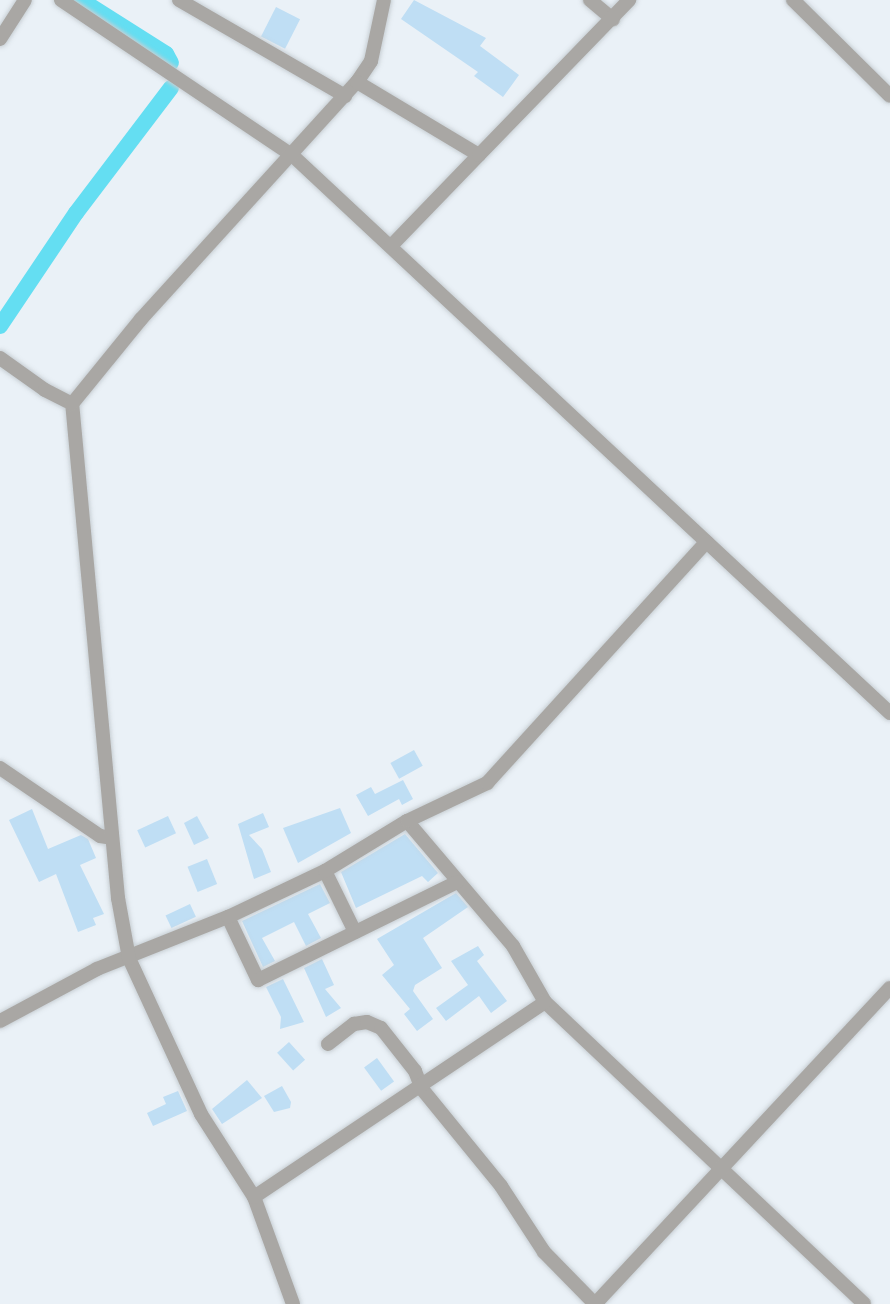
<!DOCTYPE html>
<style>
body{margin:0}
#map{position:relative;width:890px;height:1304px;overflow:hidden;background:#eaf1f7;font-family:Cabin,sans-serif}
div>[style]{position:absolute}
.canal>*{height:16px;margin:-8px;padding:0 8px;transform-origin:8px;border-radius:8px;background:#64def2}
.building>*{inset:0;background:#bfdef4;transform-origin:0 0}
.roads{filter:drop-shadow(0 0 2px #c8cfd4) drop-shadow(0 0 2px #c8cfd4)}
.minor>*{height:14px;margin:-7px;padding:0 7px;transform-origin:7px;border-radius:7px;background:#a9a7a4}
span{translate:-50% -50%;white-space:nowrap;text-align:center;line-height:1.15;-webkit-text-stroke:6px #fcfeff;paint-order:stroke}
</style>
<div id="map">
<div class="canal">
<i style="left:81px;top:0;width:101px;rotate:32.4deg"></i>
<i style="left:166px;top:54px;width:10px;rotate:61deg"></i>
<i style="left:0;top:326px;width:136px;rotate:-56.1deg"></i>
<i style="left:76px;top:213px;width:157px;rotate:-52.8deg"></i>
</div>
<div class="building">
<i style="clip-path:polygon(414px 0,486px 38px,480px 46px,519px 75px,503px 97px,474px 76px,478px 72px,401px 19px)"></i>
<i style="left:276px;top:7px;width:27px;height:33px;rotate:27deg"></i>
<i style="left:414px;top:750px;width:18px;height:27px;rotate:61deg"></i>
<i style="clip-path:polygon(403px 780px,413px 799px,402px 805px,399px 799px,368px 816px,356px 795px,371px 787px,375px 794px)"></i>
<i style="clip-path:polygon(340px 808px,351px 833px,298px 863px,283px 828px)"></i>
<i style="clip-path:polygon(32px 809px,48px 849px,81px 835px,88px 839px,96px 858px,80px 865px,104px 914px,93px 918px,96px 925px,78px 932px,56px 874px,39px 882px,9px 820px)"></i>
<i style="clip-path:polygon(263px 813px,269px 827px,249px 835px,262px 849px,271px 872px,254px 879px,238px 824px)"></i>
<i style="left:168px;top:816px;width:19px;height:34px;rotate:65deg"></i>
<i style="clip-path:polygon(197px 816px,209px 838px,194px 845px,184px 823px)"></i>
<i style="clip-path:polygon(405px 834px,438px 873px,428px 882px,422px 876px,356px 908px,341px 872px)"></i>
<i style="left:207px;top:859px;width:27px;height:21px;rotate:68deg"></i>
<i style="clip-path:polygon(320px 884px,330px 903px,308px 914px,321px 938px,306px 946px,294px 922px,262px 938px,275px 961px,263px 967px,242px 921px)"></i>
<i style="clip-path:polygon(456px 893px,468px 907px,423px 938px,442px 968px,415px 985px,413px 991px,433px 1019px,417px 1031px,404px 1014px,410px 1009px,382px 975px,394px 965px,377px 939px)"></i>
<i style="left:190px;top:904px;width:14px;height:27px;rotate:65deg"></i>
<i style="clip-path:polygon(478px 946px,484px 955px,477px 961px,507px 1001px,491px 1013px,479px 996px,446px 1021px,436px 1008px,468px 985px,451px 961px)"></i>
<i style="clip-path:polygon(322px 959px,334px 985px,325px 989px,341px 1008px,326px 1017px,304px 968px)"></i>
<i style="clip-path:polygon(283px 979px,304px 1022px,280px 1029px,281px 1017px,266px 987px)"></i>
<i style="left:289px;top:1042px;width:24px;height:16px;rotate:48deg"></i>
<i style="left:377px;top:1058px;width:29px;height:16px;rotate:54deg"></i>
<i style="clip-path:polygon(247px 1080px,262px 1098px,222px 1124px,212px 1109px)"></i>
<i style="clip-path:polygon(282px 1086px,291px 1102px,290px 1108px,274px 1112px,264px 1096px)"></i>
<i style="clip-path:polygon(178px 1091px,187px 1111px,153px 1126px,147px 1113px,166px 1104px,163px 1097px)"></i>
</div>
<div class="roads">
<div class="minor">
<i style="left:61px;top:0;width:278px;rotate:33.9deg"></i>
<i style="left:292px;top:155px;width:818px;rotate:43.02deg"></i>
<i style="left:179px;top:0;width:192px;rotate:30deg"></i>
<i style="left:590px;top:0;width:30px;rotate:40deg"></i>
<i style="left:793px;top:0;width:136px;rotate:44.7deg"></i>
<i style="left:0;top:39px;width:46px;rotate:-57.3deg"></i>
<i style="left:357px;top:82px;width:25px;rotate:-56deg"></i>
<i style="left:371px;top:61px;width:62px;rotate:-78deg"></i>
<i style="left:391px;top:246px;width:127px;rotate:-46deg"></i>
<i style="left:0;top:358px;width:55px;rotate:35.4deg"></i>
<i style="left:45px;top:390px;width:30px;rotate:27deg"></i>
<i style="left:0;top:768px;width:121px;rotate:34.2deg"></i>
<i style="left:100px;top:836px;width:12px;rotate:9deg"></i>
<i style="left:407px;top:821px;width:164px;rotate:49.7deg"></i>
<i style="left:513px;top:946px;width:64px;rotate:60.3deg"></i>
<i style="left:545px;top:1002px;width:439px;rotate:43.4deg"></i>
<i style="left:325px;top:871px;width:68px;rotate:63.8deg"></i>
<i style="left:228px;top:917px;width:70px;rotate:64.5deg"></i>
<i style="left:258px;top:980px;width:222px;rotate:-26.2deg"></i>
<i style="left:0;top:1021px;width:110px;rotate:-28.2deg"></i>
<i style="left:97px;top:969px;width:141px;rotate:-21.7deg"></i>
<i style="left:228px;top:917px;width:107px;rotate:-25.4deg"></i>
<i style="left:325px;top:871px;width:96px;rotate:-31.4deg"></i>
<i style="left:407px;top:821px;width:89px;rotate:-25.4deg"></i>
<i style="left:487px;top:783px;width:326px;rotate:-47.7deg"></i>
<i style="left:328px;top:1044px;width:33px;rotate:-38deg"></i>
<i style="left:354px;top:1024px;width:13px;rotate:-9deg"></i>
<i style="left:367px;top:1022px;width:15px;rotate:23deg"></i>
<i style="left:381px;top:1028px;width:55px;rotate:51.7deg"></i>
<i style="left:415px;top:1071px;width:19px;rotate:69deg"></i>
<i style="left:422px;top:1089px;width:125px;rotate:50.8deg"></i>
<i style="left:501px;top:1186px;width:79px;rotate:56.9deg"></i>
<i style="left:544px;top:1252px;width:73px;rotate:45.6deg"></i>
<i style="left:595px;top:1304px;width:432px;rotate:-47deg"></i>
<i style="left:254px;top:1197px;width:350px;rotate:-33.8deg"></i>
<i style="left:293px;top:1304px;width:114px;rotate:-110deg"></i>
<i style="left:254px;top:1197px;width:98px;rotate:-122.6deg"></i>
<i style="left:201px;top:1114px;width:172px;rotate:-114.8deg"></i>
<i style="left:129px;top:958px;width:61px;rotate:-100.4deg"></i>
<i style="left:118px;top:898px;width:496px;rotate:-95.3deg"></i>
<i style="left:72px;top:404px;width:109px;rotate:-50.9deg"></i>
<i style="left:141px;top:319px;width:321px;rotate:-47.7deg"></i>
<i style="left:357px;top:82px;width:142px;rotate:30.9deg"></i>
<i style="left:479px;top:155px;width:216px;rotate:-45.9deg"></i>
</div>
</div>
</div>
